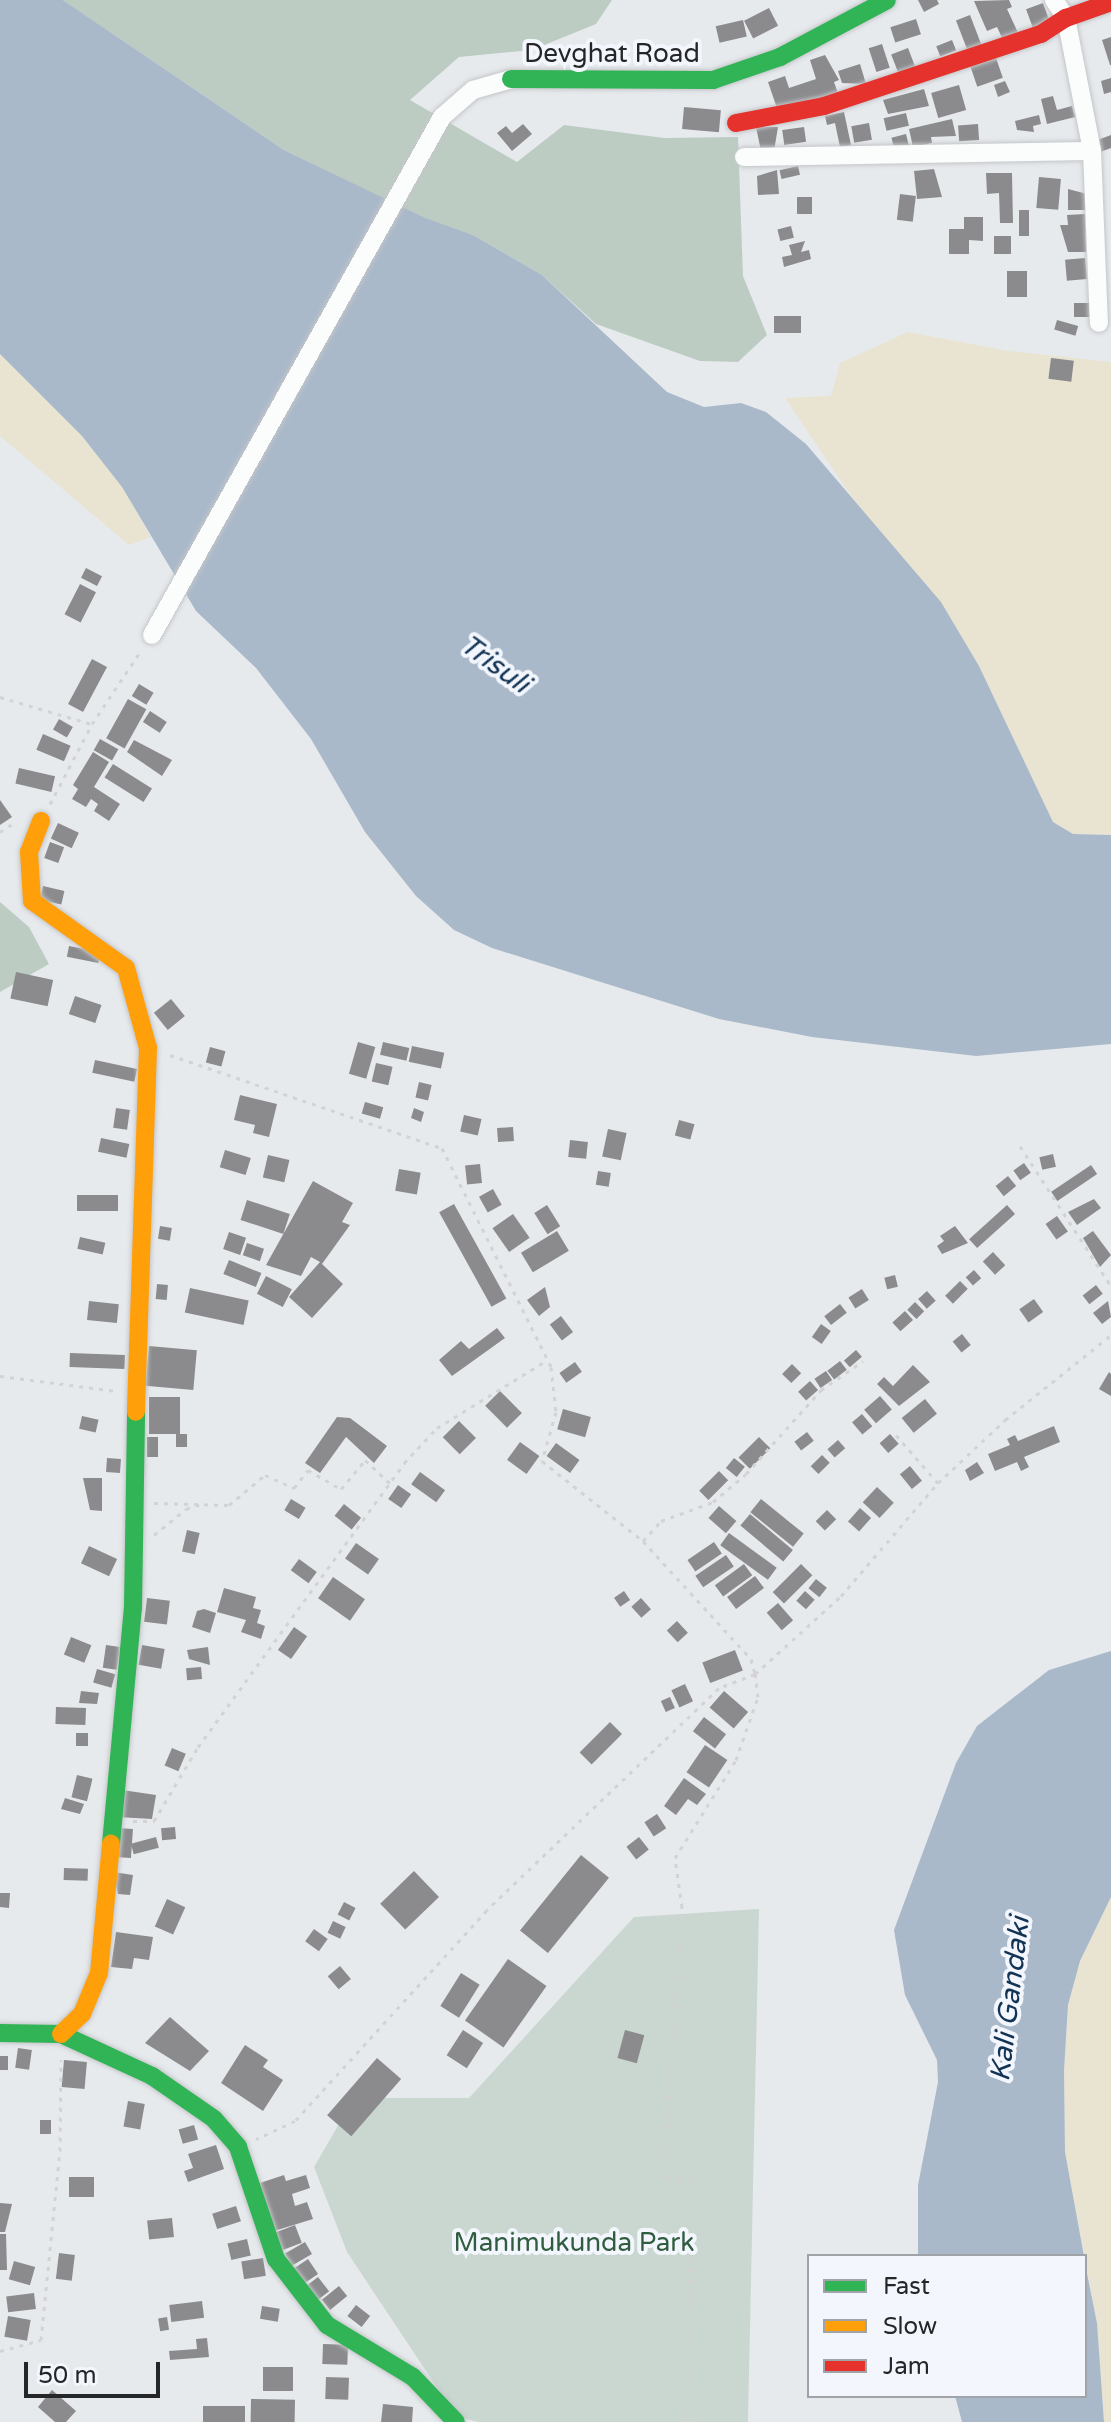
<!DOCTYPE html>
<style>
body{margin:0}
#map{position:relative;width:1111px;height:2422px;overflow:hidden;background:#e7eaed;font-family:"Varela Round",sans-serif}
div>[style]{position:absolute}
.green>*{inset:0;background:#cad7d0}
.forest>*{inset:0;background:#bcccc3}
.sand>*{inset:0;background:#e8e4d1}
.water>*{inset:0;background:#aab9ca}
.building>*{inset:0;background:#8b8b8d;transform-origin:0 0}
.path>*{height:3px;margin-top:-1.5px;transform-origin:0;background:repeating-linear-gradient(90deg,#d3d3d4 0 4px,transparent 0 10px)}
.roads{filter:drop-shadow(0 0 2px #c4c6c9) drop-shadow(0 0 2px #c4c6c9)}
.street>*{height:18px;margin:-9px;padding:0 9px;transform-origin:9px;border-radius:9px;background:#fbfcfc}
.fast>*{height:18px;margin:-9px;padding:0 9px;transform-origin:9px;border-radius:9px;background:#30b455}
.slow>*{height:18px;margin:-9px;padding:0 9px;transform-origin:9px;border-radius:9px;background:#ff9f0a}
.jam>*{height:18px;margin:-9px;padding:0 9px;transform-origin:9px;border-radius:9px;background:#e5322d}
span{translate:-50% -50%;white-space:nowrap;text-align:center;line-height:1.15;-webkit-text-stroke:8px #f3f6fc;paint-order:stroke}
.street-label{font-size:26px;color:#242628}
.park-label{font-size:26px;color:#305d3f}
.water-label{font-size:28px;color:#123354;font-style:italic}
.legend{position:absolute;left:807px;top:2254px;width:280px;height:144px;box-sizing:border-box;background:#f3f6fc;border:2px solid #a0a3a7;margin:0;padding:10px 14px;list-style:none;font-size:24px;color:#242628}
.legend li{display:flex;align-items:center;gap:16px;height:40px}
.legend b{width:40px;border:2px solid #a0a3a7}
.scale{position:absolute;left:24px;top:2362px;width:136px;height:36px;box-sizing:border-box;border:4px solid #242628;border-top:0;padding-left:10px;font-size:24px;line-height:28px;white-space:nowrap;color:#242628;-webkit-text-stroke:6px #f3f6fc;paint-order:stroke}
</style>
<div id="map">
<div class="green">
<i style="clip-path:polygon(759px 1909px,748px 2422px,478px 2422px,456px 2416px,347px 2252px,314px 2167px,354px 2098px,469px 2098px,634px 1917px)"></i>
</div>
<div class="forest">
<i style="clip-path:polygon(63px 0,612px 0,596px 24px,532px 50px,459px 57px,410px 100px,517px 162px,564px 125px,664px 138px,738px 137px,743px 276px,767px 335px,738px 362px,700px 361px,596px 324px,542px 275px,473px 235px,425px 219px,284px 150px)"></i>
<i style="clip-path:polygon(0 902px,29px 927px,49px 964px,0 992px)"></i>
</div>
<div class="sand">
<i style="clip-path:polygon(908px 332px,1008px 351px,1111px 362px,1111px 835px,1072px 834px,1053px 822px,979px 666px,941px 602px,854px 500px,785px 398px,831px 396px,840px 363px)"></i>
<i style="clip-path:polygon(0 354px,82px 436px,122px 487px,151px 537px,129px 545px,0 436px)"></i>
<i style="clip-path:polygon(1111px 1897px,1111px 2422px,1104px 2422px,1097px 2323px,1065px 2152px,1064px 2071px,1068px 2005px,1080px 1961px)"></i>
</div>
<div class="water">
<i style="clip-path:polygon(0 0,63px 0,284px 150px,425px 218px,473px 235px,542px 275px,667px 392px,704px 407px,741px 403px,766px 412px,806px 444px,941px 602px,979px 666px,1053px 822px,1073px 834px,1111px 835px,1111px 1044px,976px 1056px,812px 1037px,719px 1019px,492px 948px,454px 930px,416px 896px,365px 832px,311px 739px,256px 668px,196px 611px,122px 487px,82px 436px,0 354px)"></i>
<i style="clip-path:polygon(1111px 1651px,1111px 1897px,1080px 1961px,1068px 2005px,1064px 2071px,1065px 2152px,1084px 2256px,918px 2256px,918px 2185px,938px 2082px,937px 2060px,905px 1995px,894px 1930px,956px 1763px,977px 1726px,1049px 1670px)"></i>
<i style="clip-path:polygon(1085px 2263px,1097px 2323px,1104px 2422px,962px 2422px,955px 2396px,1085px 2396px)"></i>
</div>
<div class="building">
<i style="clip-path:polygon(918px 0,937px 0,939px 4px,924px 12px)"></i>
<i style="clip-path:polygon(1009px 0,1012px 7px,1007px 9px,1019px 35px,1004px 42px,997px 27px,987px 31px,974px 1px)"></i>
<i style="left:1043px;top:3px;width:20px;height:18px;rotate:70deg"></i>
<i style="left:769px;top:8px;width:20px;height:28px;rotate:63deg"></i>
<i style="left:970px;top:15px;width:34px;height:15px;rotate:69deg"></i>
<i style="left:916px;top:19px;width:16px;height:27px;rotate:72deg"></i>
<i style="left:743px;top:20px;width:17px;height:28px;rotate:77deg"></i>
<i style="clip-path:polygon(1111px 37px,1111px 65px,1110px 65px,1102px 40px)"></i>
<i style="left:952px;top:40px;width:11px;height:17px;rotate:68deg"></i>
<i style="left:882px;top:44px;width:25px;height:14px;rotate:72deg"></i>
<i style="left:908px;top:48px;width:22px;height:18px;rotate:69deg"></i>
<i style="clip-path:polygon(825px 55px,839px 80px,834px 82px,839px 96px,779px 114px,768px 82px,785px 76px,789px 88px,816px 79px,810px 60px)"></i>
<i style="left:996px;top:58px;width:21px;height:27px;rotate:71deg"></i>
<i style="clip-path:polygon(860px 64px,866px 84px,842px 83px,838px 71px)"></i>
<i style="clip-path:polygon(1111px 78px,1111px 92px,1104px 94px,1101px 81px)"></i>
<i style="clip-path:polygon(1005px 81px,1010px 92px,998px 97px,994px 85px)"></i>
<i style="left:959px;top:85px;width:26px;height:29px;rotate:74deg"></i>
<i style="clip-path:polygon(924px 89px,929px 106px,888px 114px,883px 100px)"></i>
<i style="clip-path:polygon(1053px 96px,1057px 110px,1072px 106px,1075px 117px,1047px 124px,1041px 99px)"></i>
<i style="left:684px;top:107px;width:37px;height:22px;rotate:5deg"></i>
<i style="clip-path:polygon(844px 112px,851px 145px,840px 147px,835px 123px,827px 125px,825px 116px)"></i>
<i style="left:906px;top:113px;width:13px;height:23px;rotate:77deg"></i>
<i style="clip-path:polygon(1039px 115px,1041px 124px,1033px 126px,1034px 132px,1017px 130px,1015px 121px)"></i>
<i style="clip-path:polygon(952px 119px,956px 136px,931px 137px,932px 143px,913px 147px,909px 129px)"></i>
<i style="left:869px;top:123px;width:17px;height:18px;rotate:80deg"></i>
<i style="clip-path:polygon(523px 124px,532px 134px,512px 151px,497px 133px,506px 126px,512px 133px)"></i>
<i style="left:978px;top:124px;width:16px;height:20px;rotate:86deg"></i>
<i style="clip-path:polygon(756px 127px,778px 127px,774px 151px,761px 151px)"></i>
<i style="left:804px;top:127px;width:15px;height:22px;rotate:82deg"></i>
<i style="left:906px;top:134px;width:12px;height:15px;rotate:76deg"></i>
<i style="clip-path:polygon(1111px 135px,1111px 148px,1100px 152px,1095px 141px)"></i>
<i style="left:798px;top:166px;width:9px;height:19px;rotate:77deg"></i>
<i style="clip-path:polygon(934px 169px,942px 197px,917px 199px,914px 171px)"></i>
<i style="clip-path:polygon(777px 170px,779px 194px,758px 195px,757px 176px)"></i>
<i style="clip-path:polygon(986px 173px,1012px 173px,1013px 223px,1000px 223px,999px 193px,987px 194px)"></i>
<i style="left:1039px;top:177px;width:22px;height:31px;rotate:5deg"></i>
<i style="clip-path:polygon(1068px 189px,1087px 194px,1087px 210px,1068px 210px)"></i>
<i style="left:900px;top:194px;width:16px;height:26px;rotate:7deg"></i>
<i style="left:797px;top:197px;width:15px;height:17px"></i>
<i style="left:1019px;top:210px;width:10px;height:26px"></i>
<i style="clip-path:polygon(1085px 214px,1086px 252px,1068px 252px,1060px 225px,1068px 225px,1067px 215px)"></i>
<i style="clip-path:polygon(964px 217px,983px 217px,983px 241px,969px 240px,969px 254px,949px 254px,949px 229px,964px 229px)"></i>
<i style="left:791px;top:226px;width:12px;height:14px;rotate:76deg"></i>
<i style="left:994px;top:236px;width:17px;height:18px"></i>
<i style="clip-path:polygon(805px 241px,801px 252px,809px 250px,811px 259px,784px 267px,782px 257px,792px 255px,789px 245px)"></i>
<i style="left:1085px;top:258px;width:21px;height:20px;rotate:85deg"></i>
<i style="left:1007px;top:271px;width:20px;height:26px"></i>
<i style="left:1074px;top:303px;width:19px;height:14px"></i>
<i style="left:774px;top:316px;width:27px;height:17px"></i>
<i style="left:1057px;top:320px;width:22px;height:10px;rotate:16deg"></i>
<i style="left:1051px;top:358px;width:23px;height:21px;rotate:7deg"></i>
<i style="left:86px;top:568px;width:18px;height:11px;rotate:27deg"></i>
<i style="left:80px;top:584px;width:18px;height:34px;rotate:27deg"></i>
<i style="left:92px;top:659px;width:17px;height:51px;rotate:28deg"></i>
<i style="left:139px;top:684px;width:17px;height:14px;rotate:31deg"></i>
<i style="left:128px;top:699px;width:21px;height:45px;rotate:29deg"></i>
<i style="left:150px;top:711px;width:20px;height:13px;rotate:33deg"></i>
<i style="left:59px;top:719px;width:16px;height:12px;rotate:30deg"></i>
<i style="left:43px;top:734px;width:30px;height:17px;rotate:23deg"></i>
<i style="left:100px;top:739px;width:21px;height:13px;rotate:29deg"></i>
<i style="clip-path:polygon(134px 740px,172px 760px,162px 776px,127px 752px)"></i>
<i style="clip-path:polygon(93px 752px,109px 762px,94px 787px,120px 804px,109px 821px,94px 811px,98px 804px,91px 799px,86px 807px,72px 799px,78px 789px,73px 785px)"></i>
<i style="left:113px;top:764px;width:46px;height:16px;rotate:32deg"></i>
<i style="left:19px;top:768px;width:37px;height:16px;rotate:13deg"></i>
<i style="clip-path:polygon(0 800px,12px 817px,0 825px)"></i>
<i style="left:58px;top:823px;width:23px;height:17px;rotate:25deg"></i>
<i style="left:50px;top:842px;width:15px;height:17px;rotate:20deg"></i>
<i style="left:43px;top:886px;width:22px;height:14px;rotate:13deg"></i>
<i style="left:69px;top:946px;width:32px;height:11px;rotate:11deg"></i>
<i style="left:16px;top:972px;width:38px;height:27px;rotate:12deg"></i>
<i style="left:75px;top:996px;width:28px;height:19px;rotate:19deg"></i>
<i style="left:171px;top:999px;width:22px;height:22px;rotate:51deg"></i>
<i style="left:358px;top:1042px;width:18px;height:33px;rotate:16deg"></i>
<i style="left:383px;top:1042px;width:27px;height:13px;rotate:13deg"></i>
<i style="left:412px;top:1046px;width:33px;height:16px;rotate:12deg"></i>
<i style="left:210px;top:1047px;width:16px;height:16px;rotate:15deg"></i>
<i style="left:95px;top:1060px;width:43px;height:13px;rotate:12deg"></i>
<i style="left:376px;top:1063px;width:17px;height:19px;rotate:13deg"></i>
<i style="left:419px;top:1082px;width:13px;height:16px;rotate:13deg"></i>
<i style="clip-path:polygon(240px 1095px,277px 1104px,269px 1137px,253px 1133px,255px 1125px,234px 1120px)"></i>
<i style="left:365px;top:1102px;width:19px;height:12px;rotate:16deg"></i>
<i style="left:116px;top:1108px;width:14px;height:20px;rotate:8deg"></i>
<i style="clip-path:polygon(414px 1108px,424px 1112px,421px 1122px,411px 1118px)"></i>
<i style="left:464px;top:1115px;width:18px;height:17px;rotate:13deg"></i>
<i style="left:679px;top:1120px;width:16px;height:16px;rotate:15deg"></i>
<i style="left:513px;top:1127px;width:14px;height:16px;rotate:86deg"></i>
<i style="left:608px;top:1129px;width:19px;height:28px;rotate:12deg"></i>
<i style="left:101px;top:1138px;width:29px;height:14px;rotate:12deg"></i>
<i style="left:570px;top:1140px;width:18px;height:17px;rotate:6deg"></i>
<i style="left:225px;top:1150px;width:27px;height:18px;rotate:17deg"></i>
<i style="left:1053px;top:1154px;width:13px;height:14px;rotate:77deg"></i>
<i style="left:268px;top:1155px;width:22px;height:23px;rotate:13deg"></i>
<i style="left:1024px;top:1163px;width:12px;height:13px;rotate:55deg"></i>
<i style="left:480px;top:1164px;width:19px;height:15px;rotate:84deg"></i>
<i style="left:1091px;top:1165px;width:11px;height:48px;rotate:56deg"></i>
<i style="left:399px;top:1169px;width:22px;height:22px;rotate:10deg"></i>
<i style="left:598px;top:1171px;width:13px;height:14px;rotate:9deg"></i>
<i style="left:1008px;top:1176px;width:13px;height:16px;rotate:51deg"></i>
<i style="clip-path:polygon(313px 1181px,353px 1203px,342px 1222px,350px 1225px,322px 1264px,343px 1284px,312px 1318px,289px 1297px,320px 1262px,311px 1257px,301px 1276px,266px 1265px)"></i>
<i style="left:493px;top:1189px;width:18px;height:16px;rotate:61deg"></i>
<i style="left:77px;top:1195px;width:41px;height:16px"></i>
<i style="clip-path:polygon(1094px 1199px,1101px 1208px,1077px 1225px,1068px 1212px)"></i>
<i style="left:247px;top:1200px;width:45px;height:21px;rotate:18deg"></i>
<i style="left:454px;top:1204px;width:108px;height:17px;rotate:61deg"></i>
<i style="left:547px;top:1205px;width:25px;height:15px;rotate:58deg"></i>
<i style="left:1007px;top:1205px;width:12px;height:51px;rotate:48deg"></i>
<i style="left:513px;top:1214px;width:29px;height:25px;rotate:55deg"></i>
<i style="left:1057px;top:1216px;width:19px;height:14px;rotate:55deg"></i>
<i style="left:160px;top:1226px;width:12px;height:13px;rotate:9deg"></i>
<i style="clip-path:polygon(955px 1226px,968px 1243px,942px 1254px,937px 1246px,944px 1241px,940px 1236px)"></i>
<i style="left:557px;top:1231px;width:23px;height:42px;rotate:59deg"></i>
<i style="clip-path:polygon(1093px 1231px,1111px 1255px,1100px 1267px,1083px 1238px)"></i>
<i style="left:229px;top:1232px;width:18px;height:18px;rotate:19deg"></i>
<i style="left:80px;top:1237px;width:26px;height:12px;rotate:13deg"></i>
<i style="left:247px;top:1243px;width:18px;height:13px;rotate:19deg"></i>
<i style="left:993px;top:1252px;width:18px;height:14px;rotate:47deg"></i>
<i style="left:229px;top:1260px;width:35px;height:15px;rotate:22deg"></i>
<i style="left:974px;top:1270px;width:11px;height:11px;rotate:49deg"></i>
<i style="left:895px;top:1275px;width:12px;height:11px;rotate:76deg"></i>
<i style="left:266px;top:1276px;width:29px;height:20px;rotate:27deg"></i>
<i style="left:960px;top:1281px;width:11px;height:21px;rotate:45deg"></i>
<i style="left:157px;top:1284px;width:11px;height:15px;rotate:5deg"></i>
<i style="left:1096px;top:1285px;width:11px;height:17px;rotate:52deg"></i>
<i style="clip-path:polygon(545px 1287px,550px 1307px,539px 1316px,527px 1300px)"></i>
<i style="left:190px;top:1288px;width:60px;height:25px;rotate:12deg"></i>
<i style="left:862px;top:1289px;width:13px;height:16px;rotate:58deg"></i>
<i style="left:927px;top:1291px;width:13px;height:12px;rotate:48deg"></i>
<i style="left:1034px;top:1299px;width:16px;height:18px;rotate:55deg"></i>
<i style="left:89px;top:1301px;width:30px;height:19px;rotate:6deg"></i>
<i style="clip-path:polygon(1108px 1301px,1111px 1317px,1102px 1324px,1093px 1313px)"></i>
<i style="left:915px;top:1302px;width:13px;height:11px;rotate:45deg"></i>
<i style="left:840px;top:1304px;width:11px;height:20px;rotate:52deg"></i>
<i style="left:905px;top:1311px;width:12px;height:17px;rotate:48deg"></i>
<i style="left:561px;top:1316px;width:20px;height:14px;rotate:53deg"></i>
<i style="left:821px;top:1324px;width:12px;height:16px;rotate:35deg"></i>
<i style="clip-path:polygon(497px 1328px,505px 1338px,452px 1376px,439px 1360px,461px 1341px,469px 1349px)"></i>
<i style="left:962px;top:1334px;width:14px;height:12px;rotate:51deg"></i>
<i style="left:149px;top:1346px;width:48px;height:40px;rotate:5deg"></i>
<i style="left:856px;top:1350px;width:9px;height:16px;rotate:49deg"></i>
<i style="left:70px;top:1353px;width:55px;height:14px;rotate:2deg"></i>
<i style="left:840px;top:1361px;width:11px;height:16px;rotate:52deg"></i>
<i style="left:575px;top:1362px;width:12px;height:19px;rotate:55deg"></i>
<i style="left:792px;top:1364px;width:13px;height:14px;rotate:45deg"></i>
<i style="clip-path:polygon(913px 1365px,930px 1382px,899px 1406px,877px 1384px,884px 1377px,893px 1386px)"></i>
<i style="left:826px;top:1371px;width:11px;height:14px;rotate:56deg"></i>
<i style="clip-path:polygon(1109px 1372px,1111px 1374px,1111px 1396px,1099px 1389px)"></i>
<i style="left:810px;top:1381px;width:12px;height:16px;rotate:48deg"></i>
<i style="left:500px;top:1391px;width:31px;height:21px;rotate:45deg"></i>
<i style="left:880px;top:1396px;width:18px;height:21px;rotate:49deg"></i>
<i style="left:149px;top:1397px;width:31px;height:37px"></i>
<i style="left:925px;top:1399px;width:19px;height:30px;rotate:51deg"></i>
<i style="left:563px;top:1409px;width:29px;height:21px;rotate:16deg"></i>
<i style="left:862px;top:1414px;width:16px;height:13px;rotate:50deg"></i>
<i style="left:82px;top:1416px;width:17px;height:13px;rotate:13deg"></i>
<i style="clip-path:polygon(337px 1417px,350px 1418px,387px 1446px,374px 1463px,346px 1437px,320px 1473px,305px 1463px)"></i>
<i style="left:459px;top:1421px;width:24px;height:23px;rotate:45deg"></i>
<i style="clip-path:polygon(1054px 1426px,1060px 1442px,1024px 1457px,1029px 1467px,1021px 1471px,1017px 1462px,995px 1471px,988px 1454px,1010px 1445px,1007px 1439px,1015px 1435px,1018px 1441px)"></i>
<i style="left:807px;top:1432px;width:11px;height:16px;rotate:52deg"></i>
<i style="left:187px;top:1434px;width:13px;height:11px;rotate:90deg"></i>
<i style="left:890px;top:1434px;width:13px;height:14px;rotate:48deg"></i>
<i style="left:147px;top:1437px;width:11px;height:20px"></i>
<i style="left:759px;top:1437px;width:16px;height:29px;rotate:45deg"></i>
<i style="left:838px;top:1440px;width:11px;height:14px;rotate:49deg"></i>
<i style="left:520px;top:1442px;width:24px;height:22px;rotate:36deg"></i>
<i style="left:556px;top:1443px;width:29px;height:16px;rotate:36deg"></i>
<i style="left:822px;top:1455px;width:11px;height:16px;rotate:45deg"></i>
<i style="left:107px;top:1458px;width:14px;height:14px;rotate:4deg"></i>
<i style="left:734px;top:1458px;width:14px;height:13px;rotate:39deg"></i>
<i style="clip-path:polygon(977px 1462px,984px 1473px,970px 1481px,965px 1470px)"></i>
<i style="left:910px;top:1466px;width:19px;height:13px;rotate:51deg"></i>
<i style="left:719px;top:1471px;width:13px;height:28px;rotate:45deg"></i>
<i style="left:420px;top:1472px;width:31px;height:15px;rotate:36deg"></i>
<i style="clip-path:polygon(83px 1478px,102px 1478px,102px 1511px,90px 1510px)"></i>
<i style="left:398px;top:1485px;width:16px;height:17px;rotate:35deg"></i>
<i style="left:877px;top:1487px;width:23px;height:21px;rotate:43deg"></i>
<i style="left:291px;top:1499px;width:17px;height:13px;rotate:31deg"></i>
<i style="left:761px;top:1499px;width:55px;height:17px;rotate:39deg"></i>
<i style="left:344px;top:1504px;width:22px;height:15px;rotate:39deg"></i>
<i style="left:719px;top:1506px;width:23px;height:16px;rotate:41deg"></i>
<i style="left:860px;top:1508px;width:15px;height:18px;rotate:42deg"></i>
<i style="left:827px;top:1510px;width:13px;height:16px;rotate:45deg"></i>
<i style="left:750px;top:1514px;width:56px;height:15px;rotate:40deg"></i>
<i style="left:187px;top:1530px;width:13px;height:22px;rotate:13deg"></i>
<i style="left:729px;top:1533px;width:59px;height:15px;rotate:36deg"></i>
<i style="left:714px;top:1542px;width:14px;height:32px;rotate:56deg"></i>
<i style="left:356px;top:1543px;width:28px;height:19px;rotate:35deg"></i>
<i style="left:89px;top:1546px;width:31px;height:19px;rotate:25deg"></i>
<i style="left:726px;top:1555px;width:14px;height:37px;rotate:56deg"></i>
<i style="left:299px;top:1559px;width:22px;height:14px;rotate:36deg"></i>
<i style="left:744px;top:1564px;width:14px;height:36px;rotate:54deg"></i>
<i style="left:801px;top:1564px;width:16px;height:40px;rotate:45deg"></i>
<i style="left:755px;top:1576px;width:15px;height:35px;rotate:53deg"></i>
<i style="left:333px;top:1577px;width:39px;height:26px;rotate:35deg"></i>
<i style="left:816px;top:1579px;width:14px;height:12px;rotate:39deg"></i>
<i style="clip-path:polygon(224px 1588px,256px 1597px,253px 1608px,261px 1610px,257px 1623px,265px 1626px,261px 1639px,241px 1632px,246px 1620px,217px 1612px)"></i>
<i style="left:624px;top:1591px;width:11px;height:12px;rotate:56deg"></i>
<i style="left:805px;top:1591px;width:13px;height:13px;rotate:42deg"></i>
<i style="left:147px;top:1598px;width:23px;height:24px;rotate:7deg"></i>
<i style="left:641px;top:1598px;width:15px;height:13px;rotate:48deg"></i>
<i style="left:778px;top:1603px;width:23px;height:15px;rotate:49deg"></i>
<i style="clip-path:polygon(204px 1609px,216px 1613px,210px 1633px,192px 1627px,197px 1611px)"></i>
<i style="left:677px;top:1621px;width:16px;height:14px;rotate:47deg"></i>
<i style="left:294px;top:1627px;width:16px;height:28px;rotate:35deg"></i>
<i style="left:71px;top:1637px;width:22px;height:19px;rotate:22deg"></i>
<i style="left:106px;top:1645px;width:14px;height:23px;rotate:8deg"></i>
<i style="left:142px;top:1645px;width:23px;height:20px;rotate:10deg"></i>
<i style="clip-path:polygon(208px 1647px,210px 1665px,189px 1659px,187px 1650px)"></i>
<i style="left:735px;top:1650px;width:22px;height:35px;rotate:69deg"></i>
<i style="left:201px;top:1667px;width:12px;height:15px;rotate:85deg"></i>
<i style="left:97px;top:1669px;width:19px;height:14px;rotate:16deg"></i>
<i style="left:685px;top:1684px;width:19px;height:15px;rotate:65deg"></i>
<i style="clip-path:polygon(81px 1691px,99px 1693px,97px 1704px,79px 1703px)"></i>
<i style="left:724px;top:1691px;width:32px;height:22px;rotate:41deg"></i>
<i style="left:670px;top:1697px;width:12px;height:10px;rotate:66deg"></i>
<i style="left:56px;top:1707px;width:30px;height:17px;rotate:2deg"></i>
<i style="left:704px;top:1717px;width:28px;height:18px;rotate:38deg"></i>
<i style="left:610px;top:1722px;width:17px;height:43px;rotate:45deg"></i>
<i style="left:76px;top:1733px;width:12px;height:13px"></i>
<i style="left:705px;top:1745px;width:27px;height:33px;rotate:34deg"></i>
<i style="left:172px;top:1748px;width:15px;height:19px;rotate:23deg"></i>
<i style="left:77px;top:1775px;width:16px;height:23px;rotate:14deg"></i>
<i style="clip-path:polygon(684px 1778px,706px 1794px,697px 1805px,688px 1799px,676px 1815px,664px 1806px)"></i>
<i style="clip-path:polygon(122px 1790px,156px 1795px,152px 1819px,117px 1817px)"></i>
<i style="clip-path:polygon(65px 1798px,84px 1804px,80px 1814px,61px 1809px)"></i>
<i style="left:657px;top:1814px;width:17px;height:15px;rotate:57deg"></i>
<i style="left:175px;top:1827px;width:12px;height:14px;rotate:85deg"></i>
<i style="left:117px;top:1828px;width:16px;height:29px;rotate:4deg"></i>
<i style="left:156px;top:1837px;width:11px;height:26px;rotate:75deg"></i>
<i style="left:639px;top:1837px;width:16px;height:16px;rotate:52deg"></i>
<i style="left:581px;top:1855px;width:36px;height:97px;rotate:39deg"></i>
<i style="left:64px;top:1868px;width:24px;height:12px;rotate:2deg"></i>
<i style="left:414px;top:1871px;width:36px;height:47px;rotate:46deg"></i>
<i style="clip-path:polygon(113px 1872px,133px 1875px,130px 1895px,118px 1894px)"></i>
<i style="clip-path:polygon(0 1893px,10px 1893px,9px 1908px,0 1907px)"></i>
<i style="left:167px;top:1899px;width:20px;height:30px;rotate:24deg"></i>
<i style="left:344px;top:1902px;width:13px;height:14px;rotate:27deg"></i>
<i style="left:333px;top:1921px;width:14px;height:13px;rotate:25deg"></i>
<i style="left:314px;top:1929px;width:17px;height:15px;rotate:36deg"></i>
<i style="clip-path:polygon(116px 1932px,153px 1937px,149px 1960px,134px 1958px,132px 1969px,111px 1967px)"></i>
<i style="left:508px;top:1959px;width:47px;height:75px;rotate:35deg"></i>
<i style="left:340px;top:1966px;width:17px;height:16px;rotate:50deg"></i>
<i style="left:461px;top:1973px;width:22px;height:39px;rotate:32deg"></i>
<i style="clip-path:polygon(170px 2017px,209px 2051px,190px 2071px,145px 2043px)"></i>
<i style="left:463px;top:2030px;width:24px;height:30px;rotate:33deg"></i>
<i style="left:625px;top:2030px;width:20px;height:29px;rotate:15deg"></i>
<i style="clip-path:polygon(245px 2045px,268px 2060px,263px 2067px,283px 2080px,263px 2111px,221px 2083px)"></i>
<i style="left:18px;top:2048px;width:14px;height:20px;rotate:8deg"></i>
<i style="left:0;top:2056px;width:8px;height:14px"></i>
<i style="left:377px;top:2058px;width:32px;height:76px;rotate:41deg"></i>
<i style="left:64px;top:2060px;width:23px;height:27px;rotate:5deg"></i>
<i style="left:128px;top:2101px;width:17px;height:26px;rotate:10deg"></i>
<i style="left:40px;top:2120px;width:11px;height:14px"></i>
<i style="left:194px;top:2125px;width:15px;height:16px;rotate:74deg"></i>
<i style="clip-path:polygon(216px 2145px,224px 2169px,188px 2182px,184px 2171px,193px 2168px,188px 2154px)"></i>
<i style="clip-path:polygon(284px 2175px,286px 2181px,306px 2175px,310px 2188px,292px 2194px,295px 2206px,307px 2202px,313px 2219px,274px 2231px,260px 2183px)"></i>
<i style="left:94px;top:2177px;width:20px;height:25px;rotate:90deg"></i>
<i style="clip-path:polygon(0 2203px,12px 2204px,5px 2232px,0 2232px)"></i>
<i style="left:236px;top:2206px;width:16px;height:25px;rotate:72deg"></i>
<i style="left:172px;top:2218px;width:19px;height:25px;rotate:84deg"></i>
<i style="left:295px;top:2225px;width:19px;height:21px;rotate:69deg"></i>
<i style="clip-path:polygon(0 2234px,6px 2234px,7px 2270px,0 2270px)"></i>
<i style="left:247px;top:2239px;width:17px;height:20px;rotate:77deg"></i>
<i style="left:305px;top:2242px;width:14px;height:23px;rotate:60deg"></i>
<i style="left:59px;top:2253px;width:16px;height:26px;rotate:7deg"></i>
<i style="left:263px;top:2258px;width:18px;height:22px;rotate:81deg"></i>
<i style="left:308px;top:2259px;width:18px;height:17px;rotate:56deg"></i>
<i style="left:14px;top:2261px;width:22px;height:19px;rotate:16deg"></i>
<i style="left:318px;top:2277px;width:18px;height:14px;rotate:52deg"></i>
<i style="left:339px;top:2286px;width:13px;height:22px;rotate:51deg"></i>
<i style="left:34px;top:2293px;width:16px;height:28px;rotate:83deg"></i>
<i style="left:202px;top:2301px;width:17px;height:33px;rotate:83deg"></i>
<i style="left:356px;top:2305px;width:18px;height:14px;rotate:38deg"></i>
<i style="left:262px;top:2306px;width:18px;height:13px;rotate:9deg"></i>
<i style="left:8px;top:2316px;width:23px;height:21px;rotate:10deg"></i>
<i style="left:167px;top:2317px;width:13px;height:9px;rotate:81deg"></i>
<i style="clip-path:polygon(207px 2338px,209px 2357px,170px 2360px,169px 2351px,197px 2349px,196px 2339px)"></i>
<i style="left:323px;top:2344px;width:25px;height:20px;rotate:2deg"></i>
<i style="left:263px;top:2367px;width:30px;height:24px"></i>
<i style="left:326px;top:2377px;width:23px;height:22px;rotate:2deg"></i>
<i style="clip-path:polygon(52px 2390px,76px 2411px,66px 2422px,55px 2422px,38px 2407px)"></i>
<i style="left:251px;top:2399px;width:44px;height:23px;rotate:1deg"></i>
<i style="clip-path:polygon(383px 2404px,413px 2407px,412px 2422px,381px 2422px)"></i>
<i style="left:245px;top:2406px;width:16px;height:42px;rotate:90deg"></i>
</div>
<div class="path">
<i style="left:0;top:697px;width:96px;rotate:16.4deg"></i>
<i style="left:50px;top:804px;width:90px;rotate:-62.3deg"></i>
<i style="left:92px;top:724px;width:90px;rotate:-56.3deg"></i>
<i style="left:0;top:832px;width:20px;rotate:-33deg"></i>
<i style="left:170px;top:1055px;width:287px;rotate:18.9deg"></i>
<i style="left:442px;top:1148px;width:245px;rotate:63.5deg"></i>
<i style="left:551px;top:1367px;width:45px;rotate:83.7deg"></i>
<i style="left:556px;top:1412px;width:51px;rotate:105.9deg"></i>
<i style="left:542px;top:1461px;width:129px;rotate:38.4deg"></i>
<i style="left:643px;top:1541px;width:160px;rotate:47.5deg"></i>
<i style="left:751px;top:1659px;width:16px;rotate:75deg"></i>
<i style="left:755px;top:1674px;width:39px;rotate:159deg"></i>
<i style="left:719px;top:1688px;width:321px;rotate:136.3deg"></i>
<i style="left:487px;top:1910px;width:285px;rotate:132.3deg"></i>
<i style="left:295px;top:2121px;width:43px;rotate:155.2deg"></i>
<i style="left:1020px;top:1146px;width:167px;rotate:57deg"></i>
<i style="left:0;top:1376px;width:117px;rotate:7.4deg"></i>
<i style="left:896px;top:1435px;width:64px;rotate:48.8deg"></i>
<i style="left:154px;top:1503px;width:75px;rotate:1.5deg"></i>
<i style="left:229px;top:1505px;width:47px;rotate:-39.8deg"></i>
<i style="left:265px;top:1475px;width:32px;rotate:24deg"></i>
<i style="left:294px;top:1488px;width:23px;rotate:-52deg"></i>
<i style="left:308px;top:1470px;width:38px;rotate:30deg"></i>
<i style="left:341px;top:1489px;width:38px;rotate:-50deg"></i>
<i style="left:365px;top:1460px;width:34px;rotate:43deg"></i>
<i style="left:154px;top:1535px;width:41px;rotate:-39.1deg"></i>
<i style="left:186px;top:1509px;width:16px;rotate:-18deg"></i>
<i style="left:643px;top:1541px;width:27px;rotate:-48deg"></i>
<i style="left:661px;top:1521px;width:55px;rotate:-20.1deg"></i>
<i style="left:713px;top:1502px;width:43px;rotate:-40.3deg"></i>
<i style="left:746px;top:1474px;width:113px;rotate:-48.2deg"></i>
<i style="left:821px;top:1390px;width:51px;rotate:-34.6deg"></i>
<i style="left:133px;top:1821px;width:21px"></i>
<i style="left:154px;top:1821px;width:86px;rotate:-59.3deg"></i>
<i style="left:198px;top:1747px;width:351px;rotate:-54deg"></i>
<i style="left:404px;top:1463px;width:48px;rotate:-46.7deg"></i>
<i style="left:437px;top:1428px;width:129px;rotate:-31.7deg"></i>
<i style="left:0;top:2351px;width:42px;rotate:-15deg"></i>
<i style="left:41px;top:2340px;width:190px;rotate:-84.3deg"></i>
<i style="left:60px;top:2151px;width:91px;rotate:-89.4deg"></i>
<i style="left:687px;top:2422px;width:241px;rotate:-89deg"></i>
<i style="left:691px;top:2181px;width:27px;rotate:-174deg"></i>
<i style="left:664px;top:2178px;width:272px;rotate:-86.2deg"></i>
<i style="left:682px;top:1907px;width:49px;rotate:-98.1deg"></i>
<i style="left:675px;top:1858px;width:115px;rotate:-58.1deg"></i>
<i style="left:736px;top:1760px;width:67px;rotate:-70.8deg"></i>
<i style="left:758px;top:1697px;width:23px;rotate:-97deg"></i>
<i style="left:755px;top:1674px;width:116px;rotate:-42.2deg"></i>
<i style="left:841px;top:1596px;width:149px;rotate:-49.4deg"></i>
<i style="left:938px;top:1483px;width:92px;rotate:-43.2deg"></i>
<i style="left:1005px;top:1420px;width:136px;rotate:-38.7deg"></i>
</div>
<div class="roads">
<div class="street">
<i style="left:1054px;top:0;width:22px;rotate:56deg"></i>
<i style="left:1066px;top:18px;width:136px;rotate:78.9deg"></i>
<i style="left:1092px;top:151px;width:172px;rotate:87.7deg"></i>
<i style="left:744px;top:157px;width:348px;rotate:-1deg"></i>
<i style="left:152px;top:635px;width:594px;rotate:-60.76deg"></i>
<i style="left:442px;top:117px;width:41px;rotate:-41.1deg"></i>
<i style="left:473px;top:90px;width:40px;rotate:-16deg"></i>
</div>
<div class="fast">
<i style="left:511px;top:79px;width:202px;rotate:0.3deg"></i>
<i style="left:713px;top:80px;width:71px;rotate:-18.9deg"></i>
<i style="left:780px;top:57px;width:121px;rotate:-28deg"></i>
<i style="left:111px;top:1844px;width:238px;rotate:-84.7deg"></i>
<i style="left:133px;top:1607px;width:195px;rotate:-89.1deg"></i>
<i style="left:0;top:2033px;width:61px;rotate:0.9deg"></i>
<i style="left:61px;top:2034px;width:100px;rotate:24.8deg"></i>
<i style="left:152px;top:2076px;width:75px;rotate:34.7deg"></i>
<i style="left:214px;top:2119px;width:37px;rotate:49deg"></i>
<i style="left:238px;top:2147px;width:118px;rotate:71.3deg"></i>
<i style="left:276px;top:2259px;width:83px;rotate:52.3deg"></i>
<i style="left:327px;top:2325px;width:100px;rotate:31.2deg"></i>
<i style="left:413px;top:2377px;width:62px;rotate:46.3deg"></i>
</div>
<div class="slow">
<i style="left:41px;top:821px;width:33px;rotate:111deg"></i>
<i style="left:29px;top:852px;width:49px;rotate:86.5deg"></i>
<i style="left:32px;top:901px;width:115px;rotate:35.5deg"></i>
<i style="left:126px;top:968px;width:83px;rotate:74.6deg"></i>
<i style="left:148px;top:1048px;width:364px;rotate:91.9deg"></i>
<i style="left:61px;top:2034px;width:29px;rotate:-44deg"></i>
<i style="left:82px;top:2014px;width:44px;rotate:-67.5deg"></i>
<i style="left:99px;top:1973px;width:130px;rotate:-84.7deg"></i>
</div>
<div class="jam">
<i style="left:736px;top:123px;width:90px;rotate:-10.9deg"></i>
<i style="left:824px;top:106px;width:229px;rotate:-18.4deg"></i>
<i style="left:1041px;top:34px;width:30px;rotate:-33deg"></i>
<i style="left:1066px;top:18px;width:48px;rotate:-19.6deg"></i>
</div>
</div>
<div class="street-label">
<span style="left:612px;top:54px">Devghat Road</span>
</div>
<div class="park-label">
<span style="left:574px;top:2243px">Manimukunda Park</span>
</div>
<div class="water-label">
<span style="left:495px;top:664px;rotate:36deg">Trisuli</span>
<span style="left:1010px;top:1999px;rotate:-83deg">Kali Gandaki</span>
</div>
<ul class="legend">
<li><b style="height:10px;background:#30b455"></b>Fast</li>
<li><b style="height:10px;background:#ff9f0a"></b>Slow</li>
<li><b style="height:10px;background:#e5322d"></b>Jam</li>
</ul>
<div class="scale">50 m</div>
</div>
